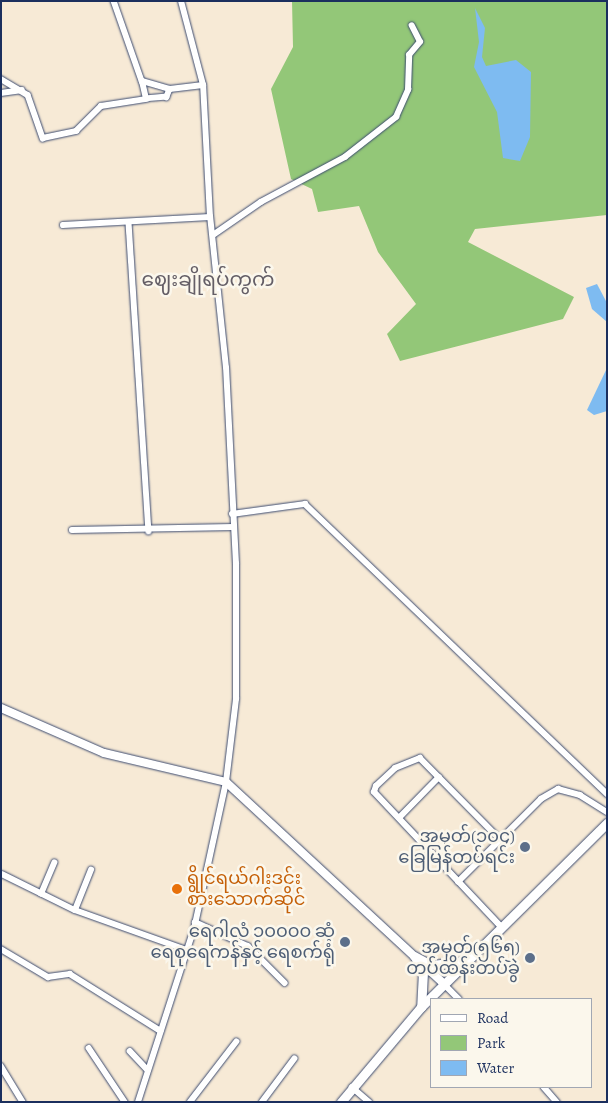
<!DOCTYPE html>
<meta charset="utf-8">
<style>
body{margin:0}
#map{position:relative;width:608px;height:1103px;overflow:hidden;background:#f7ead6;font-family:Alegreya,"Noto Sans Myanmar",serif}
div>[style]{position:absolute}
.green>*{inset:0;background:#93c778}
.water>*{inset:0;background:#7ebbf1}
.roads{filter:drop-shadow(0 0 1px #3c4b70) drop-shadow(0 0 1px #3c4b70)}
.minor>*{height:5.5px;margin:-2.75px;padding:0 2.75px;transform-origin:2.75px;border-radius:2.75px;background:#fff}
.secondary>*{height:8px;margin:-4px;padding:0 4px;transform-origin:4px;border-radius:4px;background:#fff}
.primary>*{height:9px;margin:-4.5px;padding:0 4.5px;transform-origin:4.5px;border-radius:4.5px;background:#fff}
.trunk>*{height:9px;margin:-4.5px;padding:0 4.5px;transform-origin:4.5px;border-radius:4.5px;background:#fff}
.dots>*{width:14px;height:14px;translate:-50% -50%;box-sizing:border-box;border:2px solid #fbf7ec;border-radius:50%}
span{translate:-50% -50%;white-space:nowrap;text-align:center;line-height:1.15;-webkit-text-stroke:5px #fbf7ec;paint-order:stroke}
.service-label{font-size:18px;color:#4e5e75}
.right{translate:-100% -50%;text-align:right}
.food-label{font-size:18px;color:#c56008}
.left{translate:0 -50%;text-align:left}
.quarter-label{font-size:20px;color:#645e66}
.frame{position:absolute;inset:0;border:2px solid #1b2f5e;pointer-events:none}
.legend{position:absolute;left:430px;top:998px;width:162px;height:90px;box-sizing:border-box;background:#fbf7ec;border:1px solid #a1a7b3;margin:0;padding:6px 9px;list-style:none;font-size:15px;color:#1b2f5e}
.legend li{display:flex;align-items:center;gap:10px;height:25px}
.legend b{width:25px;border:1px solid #a1a7b3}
</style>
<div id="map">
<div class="green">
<i style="clip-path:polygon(292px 1px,607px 1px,607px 215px,475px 229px,468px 242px,574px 297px,563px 319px,400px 361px,387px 334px,416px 304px,378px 252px,359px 206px,318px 212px,312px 189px,291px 179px,271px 89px,293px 47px)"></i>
</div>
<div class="water">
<i style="clip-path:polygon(475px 8px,485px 28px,482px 57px,486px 66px,516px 60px,531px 72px,530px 137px,520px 161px,503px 158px,497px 112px,474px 67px,479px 42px)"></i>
<i style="clip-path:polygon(597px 284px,607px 303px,607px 322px,592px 309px,586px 288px)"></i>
<i style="clip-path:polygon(607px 368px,607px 411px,594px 415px,587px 410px)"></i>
</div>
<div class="roads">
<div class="minor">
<i style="left:114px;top:1px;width:85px;rotate:70.7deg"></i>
<i style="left:1px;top:79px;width:31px;rotate:31deg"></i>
<i style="left:28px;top:95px;width:46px;rotate:70.8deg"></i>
<i style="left:43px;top:138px;width:34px;rotate:-12deg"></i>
<i style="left:76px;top:131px;width:35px;rotate:-45deg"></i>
<i style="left:101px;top:106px;width:46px;rotate:-8.8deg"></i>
<i style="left:170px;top:89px;width:9px;rotate:111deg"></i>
<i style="left:167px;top:97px;width:21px;rotate:175deg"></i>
<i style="left:146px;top:99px;width:18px;rotate:-103deg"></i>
<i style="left:142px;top:81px;width:29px;rotate:16deg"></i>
<i style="left:170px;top:89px;width:33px;rotate:-7deg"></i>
<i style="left:1px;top:93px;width:21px;rotate:-8deg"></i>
<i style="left:129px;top:223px;width:309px;rotate:86.3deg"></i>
<i style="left:63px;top:225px;width:147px;rotate:-3.1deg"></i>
<i style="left:213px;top:235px;width:58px;rotate:-34.5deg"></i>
<i style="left:261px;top:202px;width:95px;rotate:-28.2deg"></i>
<i style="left:345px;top:157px;width:65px;rotate:-38.1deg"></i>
<i style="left:396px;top:117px;width:30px;rotate:-66deg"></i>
<i style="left:408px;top:90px;width:35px;rotate:-88deg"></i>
<i style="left:409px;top:55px;width:17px;rotate:-50deg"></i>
<i style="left:420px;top:42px;width:18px;rotate:-117deg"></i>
<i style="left:232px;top:514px;width:74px;rotate:-7.8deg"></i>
<i style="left:305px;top:504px;width:419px;rotate:43.8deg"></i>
<i style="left:72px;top:530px;width:161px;rotate:-1.1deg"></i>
<i style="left:399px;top:818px;width:57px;rotate:-45.7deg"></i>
<i style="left:2px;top:874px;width:81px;rotate:26.3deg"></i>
<i style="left:75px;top:910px;width:119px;rotate:19.7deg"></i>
<i style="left:458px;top:882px;width:117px;rotate:-45deg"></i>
<i style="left:541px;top:799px;width:20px;rotate:-30deg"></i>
<i style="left:558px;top:789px;width:23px;rotate:15deg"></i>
<i style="left:580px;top:795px;width:32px;rotate:32deg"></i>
<i style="left:41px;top:894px;width:34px;rotate:-67deg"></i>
<i style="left:75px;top:910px;width:43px;rotate:-68.2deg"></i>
<i style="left:195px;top:922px;width:58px;rotate:24.4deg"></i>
<i style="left:248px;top:946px;width:52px;rotate:45deg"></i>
<i style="left:501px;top:927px;width:185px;rotate:-133.3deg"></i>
<i style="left:374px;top:792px;width:6px;rotate:-72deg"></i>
<i style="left:376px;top:786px;width:26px;rotate:-43deg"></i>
<i style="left:395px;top:768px;width:27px;rotate:-22deg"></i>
<i style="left:420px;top:758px;width:115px;rotate:45.4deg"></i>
<i style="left:1px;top:949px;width:55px;rotate:30.8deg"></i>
<i style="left:48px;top:977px;width:22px;rotate:-8deg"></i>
<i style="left:70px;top:974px;width:107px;rotate:32.1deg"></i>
<i style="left:444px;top:984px;width:21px;rotate:45deg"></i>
<i style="left:89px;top:1048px;width:65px;rotate:56.3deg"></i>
<i style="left:130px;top:1051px;width:26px;rotate:47deg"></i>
<i style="left:1px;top:1066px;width:42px;rotate:58.6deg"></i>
<i style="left:352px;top:1087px;width:23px;rotate:41deg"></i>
<i style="left:544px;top:1087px;width:20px;rotate:49deg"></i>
<i style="left:138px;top:1102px;width:182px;rotate:-72.1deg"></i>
<i style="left:194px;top:929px;width:150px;rotate:-77.7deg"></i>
<i style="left:226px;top:782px;width:84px;rotate:-83.1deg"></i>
<i style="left:236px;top:699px;width:135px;rotate:-90deg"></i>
<i style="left:236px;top:564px;width:196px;rotate:-92.9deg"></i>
<i style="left:226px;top:368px;width:152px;rotate:-96deg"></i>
<i style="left:210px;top:217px;width:132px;rotate:-93deg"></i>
<i style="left:203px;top:85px;width:87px;rotate:-104.7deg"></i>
<i style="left:190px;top:1102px;width:76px;rotate:-52.5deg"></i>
<i style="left:262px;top:1102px;width:54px;rotate:-53.3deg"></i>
</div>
<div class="secondary">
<i style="left:1px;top:708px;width:112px;rotate:23.6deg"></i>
<i style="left:104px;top:753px;width:125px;rotate:13.4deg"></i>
<i style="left:226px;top:782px;width:297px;rotate:42.8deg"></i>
</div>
<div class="primary">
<i style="left:414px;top:956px;width:19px;rotate:28deg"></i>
<i style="left:431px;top:965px;width:36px;rotate:-6deg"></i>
<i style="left:416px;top:959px;width:15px;rotate:62deg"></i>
<i style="left:423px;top:972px;width:35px;rotate:93deg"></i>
</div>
<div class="trunk">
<i style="left:341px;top:1102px;width:124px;rotate:-49.9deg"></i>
<i style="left:421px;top:1007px;width:262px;rotate:-44.7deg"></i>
</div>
</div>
<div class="dots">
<i style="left:525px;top:847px;background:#5c6f8a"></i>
<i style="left:177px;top:889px;background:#e8710a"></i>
<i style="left:345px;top:942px;background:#5c6f8a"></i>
<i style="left:530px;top:958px;background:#5c6f8a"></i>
</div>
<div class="service-label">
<span class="right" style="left:515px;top:847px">အမှတ်(၁၀၄)<br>ခြေမြန်တပ်ရင်း</span>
<span class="right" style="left:335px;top:942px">ရေဂါလံ ၁၀၀၀၀ ဆံ့<br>ရေစုရေကန်နှင့် ရေစက်ရုံ</span>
<span class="right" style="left:520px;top:958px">အမှတ်(၅၆၅)<br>တပ်ထိန်းတပ်ခွဲ</span>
</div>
<div class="food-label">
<span class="left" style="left:187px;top:889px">ရွိုင်ရယ်ဂါးဒင်း<br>စားသောက်ဆိုင်</span>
</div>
<div class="quarter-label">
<span style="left:208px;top:279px">ဈေးချိုရပ်ကွက်</span>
</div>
<div class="frame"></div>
<ul class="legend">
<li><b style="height:6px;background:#fff"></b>Road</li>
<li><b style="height:14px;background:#93c778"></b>Park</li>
<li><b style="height:14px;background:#7ebbf1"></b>Water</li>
</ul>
</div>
